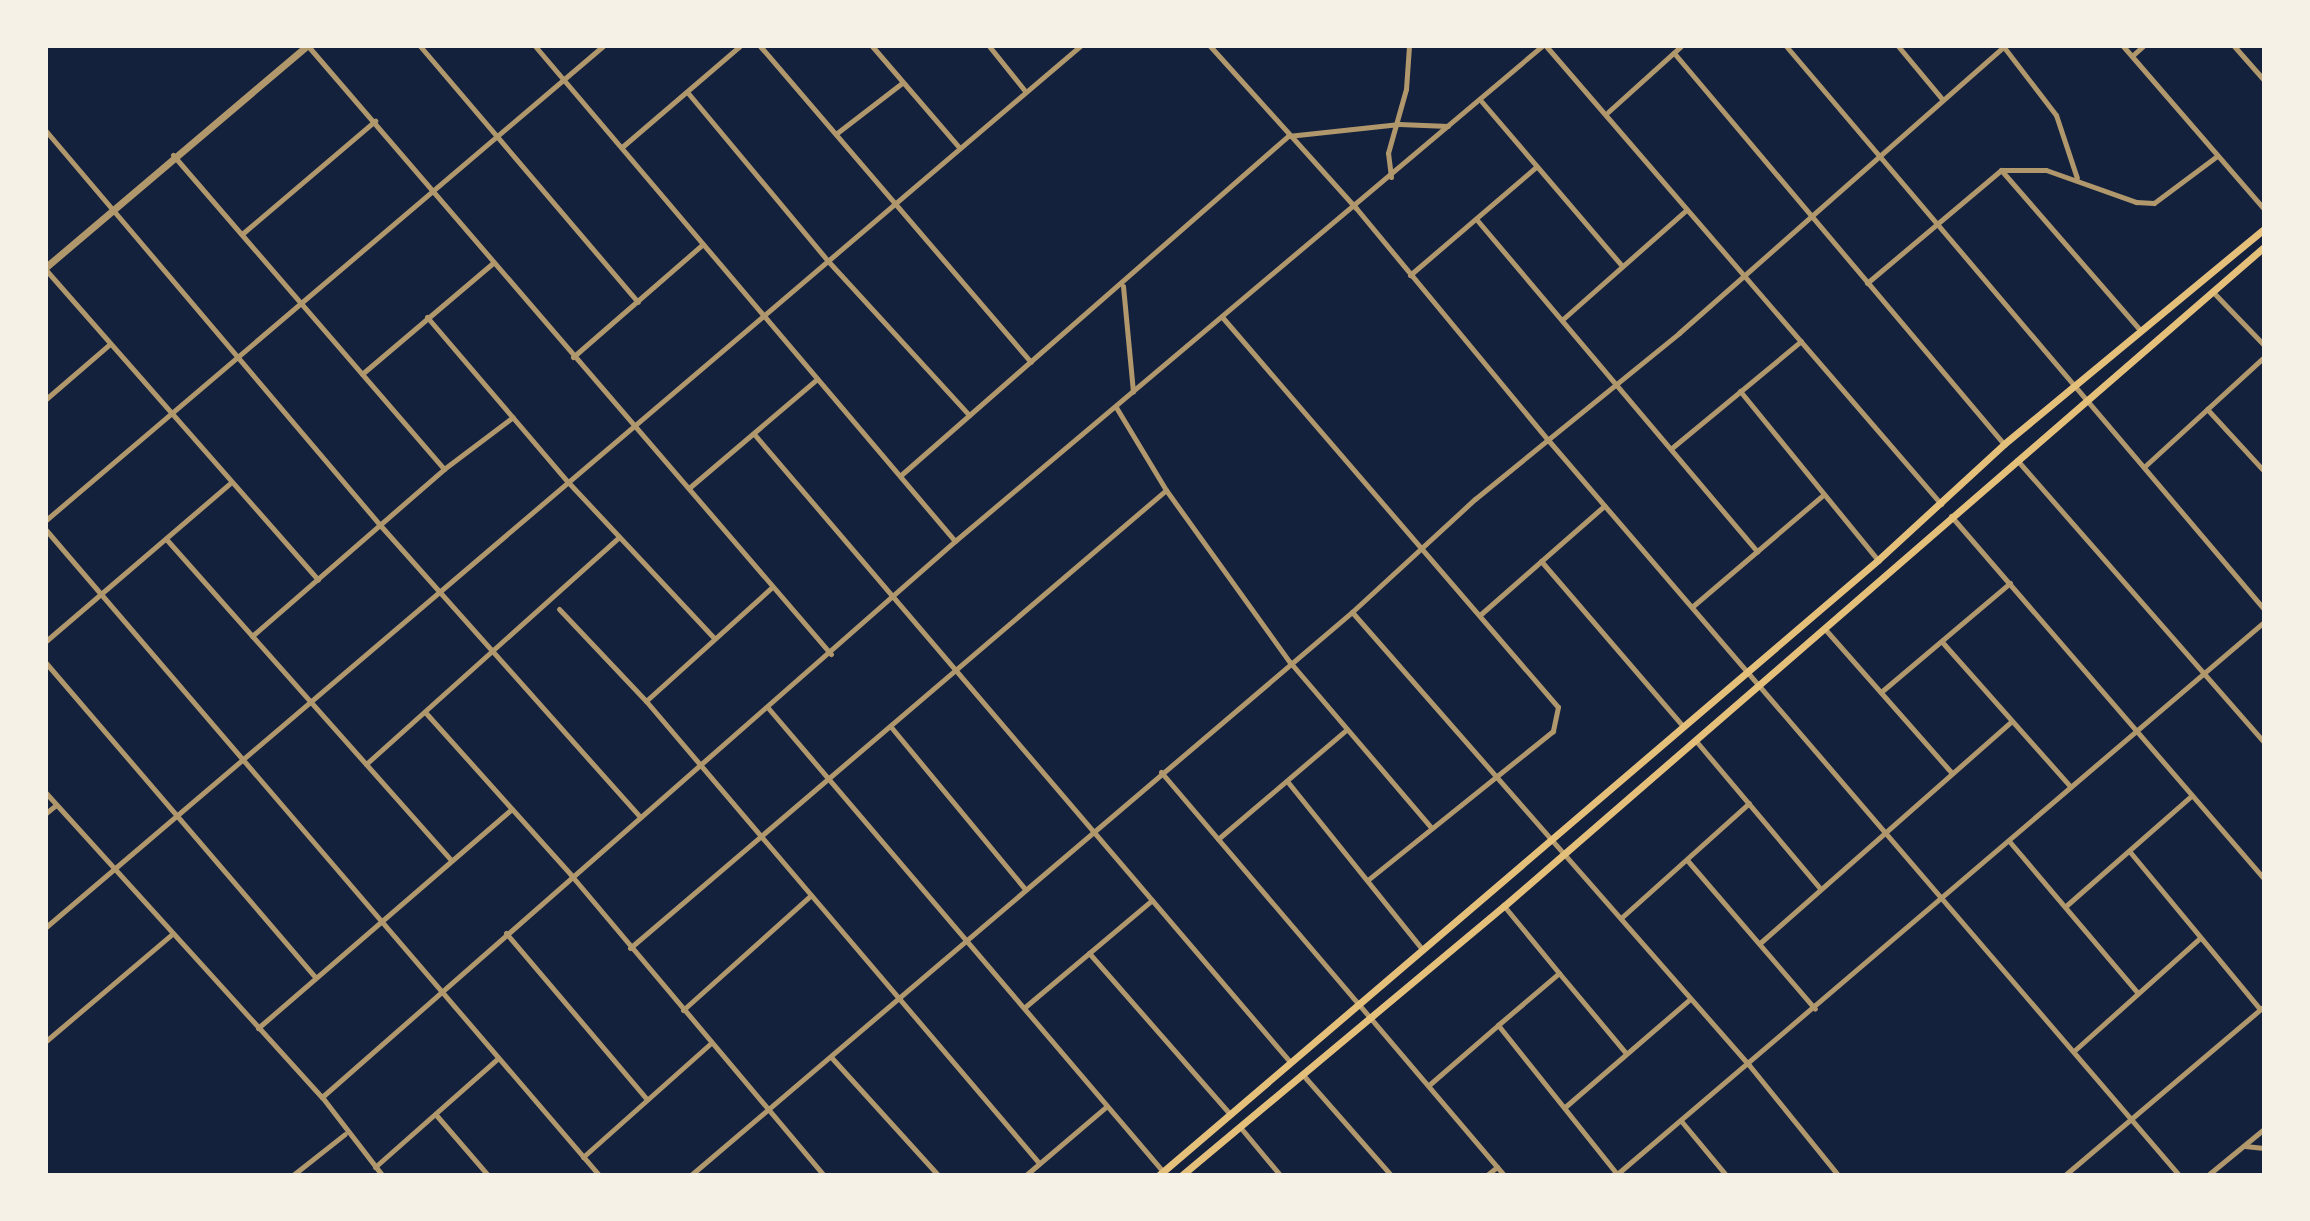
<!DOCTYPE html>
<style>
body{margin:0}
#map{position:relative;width:2310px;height:1221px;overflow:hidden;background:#14213d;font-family:Jost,sans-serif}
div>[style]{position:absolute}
.minor>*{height:5px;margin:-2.5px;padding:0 2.5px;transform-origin:2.5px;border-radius:2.5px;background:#b1986c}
.tertiary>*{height:7px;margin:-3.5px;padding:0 3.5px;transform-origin:3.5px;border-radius:3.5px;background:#b1986c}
.secondary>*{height:7px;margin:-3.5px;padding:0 3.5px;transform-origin:3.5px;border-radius:3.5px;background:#e5c07b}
span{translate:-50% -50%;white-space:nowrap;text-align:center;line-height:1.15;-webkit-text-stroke:6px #f6f1e7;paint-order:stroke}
.frame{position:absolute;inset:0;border:48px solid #f6f1e7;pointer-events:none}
</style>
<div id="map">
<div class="minor">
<i style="left:308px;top:46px;width:802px;rotate:49.3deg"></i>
<i style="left:420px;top:46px;width:336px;rotate:49.6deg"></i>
<i style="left:535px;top:46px;width:649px;rotate:49.69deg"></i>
<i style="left:760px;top:46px;width:416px;rotate:49.4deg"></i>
<i style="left:872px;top:46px;width:133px;rotate:49.3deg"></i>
<i style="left:989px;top:46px;width:58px;rotate:51.3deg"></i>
<i style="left:1210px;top:46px;width:218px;rotate:48deg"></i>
<i style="left:1356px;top:208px;width:303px;rotate:50.4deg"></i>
<i style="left:1549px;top:441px;width:967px;rotate:49.36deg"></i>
<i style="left:1546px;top:46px;width:605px;rotate:49.22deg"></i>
<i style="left:1786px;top:46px;width:739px;rotate:49.67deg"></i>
<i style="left:1898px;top:46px;width:70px;rotate:50.2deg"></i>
<i style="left:2003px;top:46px;width:87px;rotate:52.5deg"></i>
<i style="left:2056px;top:115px;width:66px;rotate:71.6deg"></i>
<i style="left:2123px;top:46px;width:216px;rotate:49.1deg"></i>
<i style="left:2234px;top:46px;width:45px;rotate:48.6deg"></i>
<i style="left:1674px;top:53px;width:512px;rotate:49.84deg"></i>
<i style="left:2132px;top:56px;width:15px;rotate:-42deg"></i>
<i style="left:688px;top:93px;width:219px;rotate:50.2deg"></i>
<i style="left:828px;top:261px;width:209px;rotate:47.5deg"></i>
<i style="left:1482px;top:102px;width:214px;rotate:49.5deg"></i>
<i style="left:1608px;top:112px;width:98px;rotate:-42.1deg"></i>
<i style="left:46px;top:131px;width:517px;rotate:49.71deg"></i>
<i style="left:380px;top:525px;width:390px;rotate:48.3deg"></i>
<i style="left:837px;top:133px;width:82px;rotate:-37.6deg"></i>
<i style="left:622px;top:147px;width:155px;rotate:-40.6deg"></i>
<i style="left:173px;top:155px;width:415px;rotate:49.2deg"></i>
<i style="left:2001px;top:170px;width:213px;rotate:49deg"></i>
<i style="left:1391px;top:177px;width:24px;rotate:-97deg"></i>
<i style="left:1388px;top:153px;width:66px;rotate:-74.3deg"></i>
<i style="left:1406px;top:89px;width:43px;rotate:-86deg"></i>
<i style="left:1477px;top:220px;width:434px;rotate:49.8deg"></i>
<i style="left:242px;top:234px;width:175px;rotate:-40.4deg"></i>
<i style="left:46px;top:270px;width:412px;rotate:48.7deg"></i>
<i style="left:1410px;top:275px;width:166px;rotate:-40.6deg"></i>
<i style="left:1867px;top:283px;width:175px;rotate:-40.1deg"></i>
<i style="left:2001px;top:170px;width:45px"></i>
<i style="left:2046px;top:170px;width:96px;rotate:19.6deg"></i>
<i style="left:2136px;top:202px;width:18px;rotate:3deg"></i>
<i style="left:2154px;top:203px;width:79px;rotate:-36.7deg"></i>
<i style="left:1123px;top:286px;width:106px;rotate:84.6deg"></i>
<i style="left:2212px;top:291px;width:75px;rotate:46.1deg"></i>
<i style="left:427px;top:317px;width:217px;rotate:49.5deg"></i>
<i style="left:568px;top:482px;width:212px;rotate:46.9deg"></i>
<i style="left:1223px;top:318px;width:513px;rotate:49.27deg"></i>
<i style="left:1558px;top:707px;width:25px;rotate:102deg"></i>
<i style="left:1553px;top:731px;width:238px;rotate:141.2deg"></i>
<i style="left:1563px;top:319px;width:164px;rotate:-41.5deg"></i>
<i style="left:573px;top:357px;width:172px;rotate:-41deg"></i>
<i style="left:362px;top:374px;width:172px;rotate:-40.3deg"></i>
<i style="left:1740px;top:391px;width:218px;rotate:50.8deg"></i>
<i style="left:46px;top:399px;width:84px;rotate:-40.7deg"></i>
<i style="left:2207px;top:409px;width:84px;rotate:47.4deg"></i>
<i style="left:754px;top:434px;width:827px;rotate:49.51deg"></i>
<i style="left:1673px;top:447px;width:166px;rotate:-39.6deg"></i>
<i style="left:2017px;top:460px;width:375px;rotate:48.8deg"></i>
<i style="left:2144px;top:467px;width:163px;rotate:-42.5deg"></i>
<i style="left:901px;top:475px;width:514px;rotate:-41.22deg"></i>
<i style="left:1288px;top:136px;width:112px;rotate:-6.2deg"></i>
<i style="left:1399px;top:124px;width:49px;rotate:2.3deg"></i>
<i style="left:689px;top:488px;width:168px;rotate:-40.4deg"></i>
<i style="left:1166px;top:490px;width:211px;rotate:54.3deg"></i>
<i style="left:1289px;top:661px;width:218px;rotate:49.5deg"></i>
<i style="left:1951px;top:516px;width:479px;rotate:49.2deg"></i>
<i style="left:46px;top:520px;width:731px;rotate:-40.4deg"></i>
<i style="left:46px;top:530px;width:850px;rotate:49.39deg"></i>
<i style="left:167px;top:540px;width:426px;rotate:48.4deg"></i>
<i style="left:1541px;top:561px;width:218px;rotate:49.3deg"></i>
<i style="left:1693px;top:606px;width:172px;rotate:-40.5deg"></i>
<i style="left:559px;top:609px;width:127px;rotate:46.6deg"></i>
<i style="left:646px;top:701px;width:607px;rotate:49.61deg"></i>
<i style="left:1352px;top:612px;width:602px;rotate:48.77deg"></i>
<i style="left:1749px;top:1065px;width:141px;rotate:51deg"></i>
<i style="left:1481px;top:614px;width:164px;rotate:-41.3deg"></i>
<i style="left:1824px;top:628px;width:193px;rotate:48.6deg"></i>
<i style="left:252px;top:636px;width:254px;rotate:-41deg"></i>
<i style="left:444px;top:469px;width:86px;rotate:-37deg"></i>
<i style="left:46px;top:641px;width:241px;rotate:-40.6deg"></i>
<i style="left:1943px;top:643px;width:190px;rotate:48.4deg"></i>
<i style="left:46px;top:663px;width:412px;rotate:49.4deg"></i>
<i style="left:1881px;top:692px;width:169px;rotate:-40.2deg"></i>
<i style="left:646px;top:701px;width:169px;rotate:-42.1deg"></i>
<i style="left:769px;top:709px;width:612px;rotate:49.57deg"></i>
<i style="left:425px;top:712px;width:219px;rotate:48.1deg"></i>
<i style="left:571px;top:875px;width:392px;rotate:49.9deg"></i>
<i style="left:891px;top:727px;width:210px;rotate:50.4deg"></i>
<i style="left:1696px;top:741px;width:192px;rotate:49.9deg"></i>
<i style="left:366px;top:764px;width:338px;rotate:-41.9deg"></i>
<i style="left:1161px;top:772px;width:529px;rotate:49.6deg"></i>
<i style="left:1287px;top:781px;width:216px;rotate:51.2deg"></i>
<i style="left:46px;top:793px;width:411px;rotate:47.8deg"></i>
<i style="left:322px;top:1097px;width:98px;rotate:52.4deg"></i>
<i style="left:46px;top:813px;width:13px;rotate:-39deg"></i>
<i style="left:1218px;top:839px;width:168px;rotate:-40.4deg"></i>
<i style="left:2009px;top:841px;width:198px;rotate:49.7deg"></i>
<i style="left:2130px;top:852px;width:204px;rotate:50.4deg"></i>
<i style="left:1687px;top:860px;width:196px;rotate:49.3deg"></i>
<i style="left:2067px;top:905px;width:165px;rotate:-41.3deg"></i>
<i style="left:1504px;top:906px;width:87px;rotate:50.6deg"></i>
<i style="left:1621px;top:918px;width:172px;rotate:-41.9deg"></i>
<i style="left:46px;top:927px;width:1358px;rotate:-40.43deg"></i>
<i style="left:506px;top:933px;width:218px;rotate:49.7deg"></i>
<i style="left:1760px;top:943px;width:334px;rotate:-41.4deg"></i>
<i style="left:630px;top:948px;width:705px;rotate:-40.51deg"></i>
<i style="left:1166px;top:490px;width:97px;rotate:-121.1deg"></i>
<i style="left:1089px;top:953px;width:214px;rotate:48.8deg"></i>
<i style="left:1025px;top:1007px;width:166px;rotate:-40.1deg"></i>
<i style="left:683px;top:1010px;width:172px;rotate:-41.9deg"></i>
<i style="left:1498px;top:1025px;width:80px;rotate:-40.4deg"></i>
<i style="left:1559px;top:973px;width:104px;rotate:50.1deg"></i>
<i style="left:258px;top:1028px;width:335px;rotate:-40.8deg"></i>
<i style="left:46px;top:1041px;width:164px;rotate:-40.3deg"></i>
<i style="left:2075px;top:1050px;width:168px;rotate:-41.9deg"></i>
<i style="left:831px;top:1057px;width:159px;rotate:47.8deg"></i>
<i style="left:1303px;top:1075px;width:133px;rotate:48.7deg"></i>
<i style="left:1429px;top:1085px;width:91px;rotate:-41deg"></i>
<i style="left:1498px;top:1025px;width:191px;rotate:51.4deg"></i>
<i style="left:322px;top:1097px;width:843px;rotate:-41.29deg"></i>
<i style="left:955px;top:541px;width:768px;rotate:-40.14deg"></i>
<i style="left:1565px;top:1107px;width:165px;rotate:-40.8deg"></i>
<i style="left:437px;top:1116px;width:78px;rotate:49.2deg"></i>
<i style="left:1682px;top:1122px;width:69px;rotate:50.3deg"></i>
<i style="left:1240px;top:1127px;width:62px;rotate:50.2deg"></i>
<i style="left:2245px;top:1146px;width:19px;rotate:6deg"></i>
<i style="left:583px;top:1157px;width:171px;rotate:-41.7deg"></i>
<i style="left:375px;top:1167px;width:164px;rotate:-41.5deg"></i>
<i style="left:293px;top:1175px;width:66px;rotate:-38.3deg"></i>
<i style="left:691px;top:1175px;width:868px;rotate:-40.42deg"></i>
<i style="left:1352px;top:612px;width:167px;rotate:-42.6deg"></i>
<i style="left:1475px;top:499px;width:263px;rotate:-39.1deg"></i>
<i style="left:1679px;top:333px;width:434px;rotate:-41.4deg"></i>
<i style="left:1026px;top:1175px;width:105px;rotate:-40.4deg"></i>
<i style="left:1487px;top:1175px;width:13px;rotate:-39deg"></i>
<i style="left:1616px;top:1175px;width:852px;rotate:-40.48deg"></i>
<i style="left:2065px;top:1175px;width:261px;rotate:-40.3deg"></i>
<i style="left:2208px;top:1175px;width:72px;rotate:-39.4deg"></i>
</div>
<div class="tertiary">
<i style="left:46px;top:267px;width:342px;rotate:-40.3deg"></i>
</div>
<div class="secondary">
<i style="left:1159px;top:1175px;width:946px;rotate:-40.54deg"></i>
<i style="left:1878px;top:560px;width:171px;rotate:-42.6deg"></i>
<i style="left:2004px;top:444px;width:337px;rotate:-39.6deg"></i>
<i style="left:1182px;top:1175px;width:420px;rotate:-39.9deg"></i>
<i style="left:1504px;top:906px;width:1006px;rotate:-40.93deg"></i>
</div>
<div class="frame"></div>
</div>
